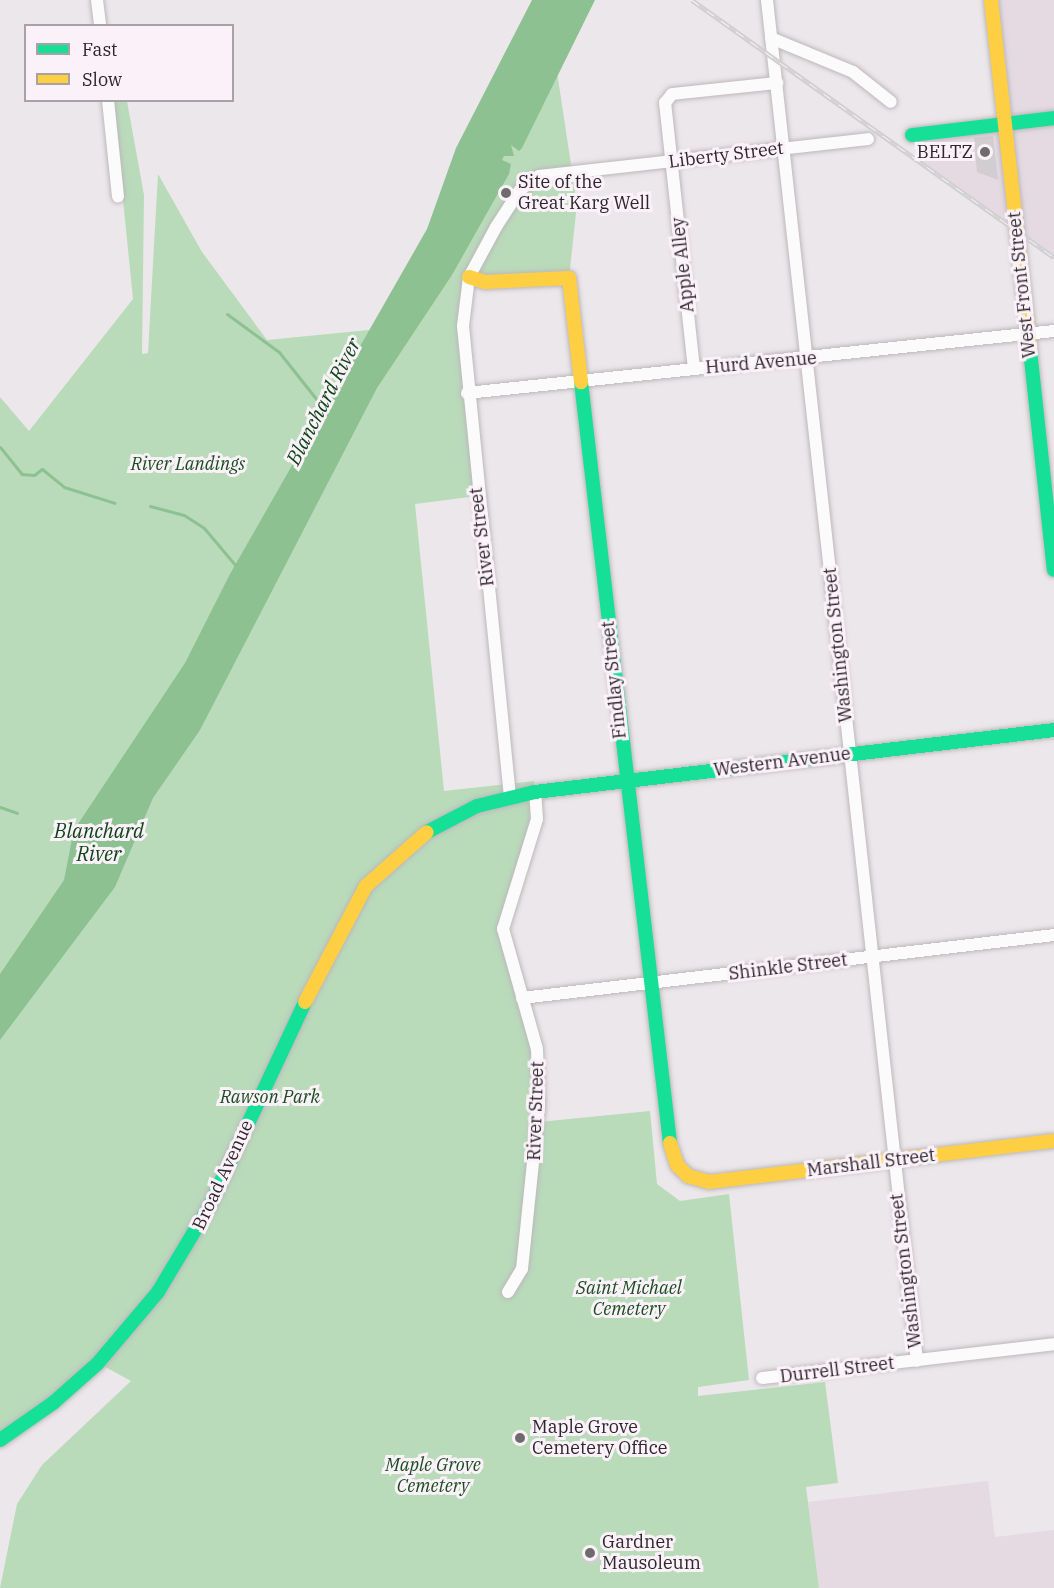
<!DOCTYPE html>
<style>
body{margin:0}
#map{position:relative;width:1054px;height:1588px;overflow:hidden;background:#ece7ea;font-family:"IBM Plex Serif",serif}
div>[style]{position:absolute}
.built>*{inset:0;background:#e5dae2}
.green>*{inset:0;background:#b9dbba}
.water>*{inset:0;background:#8ec192}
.stream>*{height:3px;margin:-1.5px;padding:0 1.5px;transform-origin:1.5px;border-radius:1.5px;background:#8ec192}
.building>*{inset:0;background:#d2cdd0}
.round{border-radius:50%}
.roads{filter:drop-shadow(0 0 2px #bcb8bb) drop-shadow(0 0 2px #bcb8bb)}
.street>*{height:12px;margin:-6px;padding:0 6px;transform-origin:6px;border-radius:6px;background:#fcfbfc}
.fast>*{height:14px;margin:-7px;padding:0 7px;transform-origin:7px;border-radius:7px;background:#16e098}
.slow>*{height:14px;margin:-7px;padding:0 7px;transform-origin:7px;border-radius:7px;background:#ffcf43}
.rail>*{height:5px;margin-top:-2.5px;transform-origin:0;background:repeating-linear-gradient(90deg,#fbf2f9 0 9px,#d1d0d0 0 18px);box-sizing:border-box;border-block:2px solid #d1d0d0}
.dots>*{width:16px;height:16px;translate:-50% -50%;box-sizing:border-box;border:3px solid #fbf2f9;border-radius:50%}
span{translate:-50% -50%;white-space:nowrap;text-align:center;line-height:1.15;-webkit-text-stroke:6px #fbf2f9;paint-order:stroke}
.poi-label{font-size:18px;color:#2b282a}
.right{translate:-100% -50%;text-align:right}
.left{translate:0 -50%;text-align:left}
.street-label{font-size:18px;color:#2b282a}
.park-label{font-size:18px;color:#194d20;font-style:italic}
.water-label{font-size:20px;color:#0d4417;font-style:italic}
.legend{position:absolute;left:24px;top:24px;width:210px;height:78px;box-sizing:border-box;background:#fbf2f9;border:2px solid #a8a1a6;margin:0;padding:8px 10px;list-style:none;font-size:18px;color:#2b282a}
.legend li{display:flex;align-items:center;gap:12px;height:30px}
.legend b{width:30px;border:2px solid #a8a1a6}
</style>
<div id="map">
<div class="built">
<i style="clip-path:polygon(991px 0,1054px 0,1054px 257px,920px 161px,912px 135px,1005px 123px)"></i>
<i style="clip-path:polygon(988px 1481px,995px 1537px,1054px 1530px,1054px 1588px,819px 1588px,808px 1502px)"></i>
</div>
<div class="green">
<i style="clip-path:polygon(557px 72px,577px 204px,569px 278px,467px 284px,477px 496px,415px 504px,444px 791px,534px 781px,537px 812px,504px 921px,532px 1027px,539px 1122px,650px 1111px,657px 1184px,680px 1201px,729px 1194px,749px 1380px,698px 1387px,698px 1396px,825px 1382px,838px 1483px,806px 1487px,819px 1588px,0 1588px,17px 1504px,42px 1465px,131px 1381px,98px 1363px,0 1439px,0 397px,29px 431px,133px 299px,113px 101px,127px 101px,144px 195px,142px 354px,148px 353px,158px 174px,202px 252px,267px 340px,369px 330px,381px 334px)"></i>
</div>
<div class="water">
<i style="clip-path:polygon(532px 0,595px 0,522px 148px,519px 151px,511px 145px,514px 156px,504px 156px,502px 160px,511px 164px,509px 174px,452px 275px,377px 388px,200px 730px,153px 798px,115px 887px,0 1040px,0 974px,64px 880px,72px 839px,62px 836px,66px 829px,74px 830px,185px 663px,230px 574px,427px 229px,456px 148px)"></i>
</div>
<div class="stream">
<i style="left:227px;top:314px;width:64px;rotate:36.2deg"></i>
<i style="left:279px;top:352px;width:74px;rotate:51.6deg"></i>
<i style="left:0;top:447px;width:35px;rotate:51deg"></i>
<i style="left:22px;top:474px;width:12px;rotate:5deg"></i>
<i style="left:34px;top:475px;width:10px;rotate:-37deg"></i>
<i style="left:42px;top:469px;width:28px;rotate:39deg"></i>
<i style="left:64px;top:487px;width:53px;rotate:17.4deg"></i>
<i style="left:150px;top:506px;width:35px;rotate:15deg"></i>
<i style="left:184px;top:515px;width:24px;rotate:33deg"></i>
<i style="left:204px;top:528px;width:50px;rotate:49.9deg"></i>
<i style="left:0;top:807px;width:18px;rotate:19deg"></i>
<i style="left:60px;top:829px;width:4px;rotate:27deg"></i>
</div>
<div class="building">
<i style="clip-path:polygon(993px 136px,998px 180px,977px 172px,974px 138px)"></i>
<i class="round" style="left:582px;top:1546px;width:18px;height:18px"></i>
</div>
<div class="roads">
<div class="street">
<i style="left:97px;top:0;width:26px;rotate:83deg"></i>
<i style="left:767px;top:0;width:1369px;rotate:83.71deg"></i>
<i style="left:771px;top:38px;width:89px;rotate:22.5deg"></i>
<i style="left:853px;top:72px;width:48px;rotate:38.3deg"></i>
<i style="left:108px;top:100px;width:97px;rotate:84.1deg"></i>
<i style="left:694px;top:369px;width:268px;rotate:-96.2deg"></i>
<i style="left:665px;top:103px;width:11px;rotate:-52deg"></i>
<i style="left:672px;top:94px;width:106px;rotate:-6deg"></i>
<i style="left:467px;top:393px;width:590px;rotate:-6.03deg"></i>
<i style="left:510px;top:797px;width:473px;rotate:-95.7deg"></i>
<i style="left:463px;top:326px;width:49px;rotate:-83deg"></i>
<i style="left:469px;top:277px;width:57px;rotate:-61.6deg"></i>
<i style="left:496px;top:227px;width:44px;rotate:-57deg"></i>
<i style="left:520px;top:190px;width:24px;rotate:-36deg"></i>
<i style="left:539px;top:176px;width:331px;rotate:-6.4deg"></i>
<i style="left:522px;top:998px;width:536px;rotate:-6.75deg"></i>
<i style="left:508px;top:1292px;width:27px;rotate:-59deg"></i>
<i style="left:522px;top:1269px;width:166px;rotate:-84.1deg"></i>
<i style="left:539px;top:1104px;width:55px;rotate:-92.1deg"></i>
<i style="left:537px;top:1049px;width:125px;rotate:-105.8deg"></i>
<i style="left:503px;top:929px;width:115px;rotate:-72.8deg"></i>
<i style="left:537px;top:819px;width:27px;rotate:-94deg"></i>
<i style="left:762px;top:1378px;width:294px;rotate:-6.6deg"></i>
</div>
<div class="fast">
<i style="left:912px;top:135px;width:143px;rotate:-6.8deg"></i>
<i style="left:1030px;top:350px;width:221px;rotate:83.8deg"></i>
<i style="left:581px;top:382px;width:766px;rotate:83.33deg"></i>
<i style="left:427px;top:832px;width:56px;rotate:-27.5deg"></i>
<i style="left:477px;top:806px;width:60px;rotate:-13.6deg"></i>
<i style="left:535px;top:792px;width:523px;rotate:-6.81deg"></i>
<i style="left:0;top:1440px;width:65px;rotate:-34.9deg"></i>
<i style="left:53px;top:1403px;width:60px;rotate:-41.6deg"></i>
<i style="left:98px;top:1363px;width:93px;rotate:-49.8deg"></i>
<i style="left:158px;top:1292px;width:101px;rotate:-59.1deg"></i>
<i style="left:210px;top:1205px;width:224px;rotate:-64.9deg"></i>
</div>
<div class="slow">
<i style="left:991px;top:0;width:352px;rotate:83.6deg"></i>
<i style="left:469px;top:277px;width:17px;rotate:17deg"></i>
<i style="left:485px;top:282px;width:84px;rotate:-2.7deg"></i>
<i style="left:569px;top:278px;width:105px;rotate:83.4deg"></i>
<i style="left:305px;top:1002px;width:131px;rotate:-62.3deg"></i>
<i style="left:366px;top:886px;width:81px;rotate:-41.5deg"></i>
<i style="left:670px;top:1143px;width:23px;rotate:72deg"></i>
<i style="left:677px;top:1165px;width:16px;rotate:45deg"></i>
<i style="left:688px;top:1176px;width:22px;rotate:16deg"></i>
<i style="left:709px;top:1182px;width:347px;rotate:-6.8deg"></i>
</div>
</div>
<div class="rail">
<i style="left:692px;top:0;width:444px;rotate:35.4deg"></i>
</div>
<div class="dots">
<i style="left:985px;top:152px;background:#6f6b6d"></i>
<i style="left:506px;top:193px;background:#6f6b6d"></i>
<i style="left:520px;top:1438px;background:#6f6b6d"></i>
<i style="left:590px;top:1553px;background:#6f6b6d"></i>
</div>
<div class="poi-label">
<span class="right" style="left:973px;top:152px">BELTZ</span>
<span class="left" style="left:518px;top:193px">Site of the<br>Great Karg Well</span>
<span class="left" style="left:532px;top:1438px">Maple Grove<br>Cemetery Office</span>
<span class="left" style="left:602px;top:1553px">Gardner<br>Mausoleum</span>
</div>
<div class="street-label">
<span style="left:726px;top:155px;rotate:-7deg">Liberty Street</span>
<span style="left:683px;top:265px;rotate:-96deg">Apple Alley</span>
<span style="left:1022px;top:285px;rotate:-96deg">West Front Street</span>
<span style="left:761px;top:363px;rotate:-5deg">Hurd Avenue</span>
<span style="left:482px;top:537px;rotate:-97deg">River Street</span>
<span style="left:838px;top:645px;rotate:-96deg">Washington Street</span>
<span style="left:614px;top:680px;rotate:-96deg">Findlay Street</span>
<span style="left:782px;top:762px;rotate:-7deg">Western Avenue</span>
<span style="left:788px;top:967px;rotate:-7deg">Shinkle Street</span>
<span style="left:536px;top:1111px;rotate:-88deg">River Street</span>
<span style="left:871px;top:1163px;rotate:-7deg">Marshall Street</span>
<span style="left:223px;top:1175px;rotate:-65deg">Broad Avenue</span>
<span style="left:906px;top:1271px;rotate:-97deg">Washington Street</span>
<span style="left:837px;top:1370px;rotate:-7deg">Durrell Street</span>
</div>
<div class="park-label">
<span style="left:188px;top:464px">River Landings</span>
<span style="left:270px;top:1097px">Rawson Park</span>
<span style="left:629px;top:1299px">Saint Michael<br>Cemetery</span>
<span style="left:433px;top:1476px">Maple Grove<br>Cemetery</span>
</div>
<div class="water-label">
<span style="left:323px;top:401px;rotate:-63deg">Blanchard River</span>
<span style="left:99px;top:842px">Blanchard<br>River</span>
</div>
<ul class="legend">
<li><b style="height:8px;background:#16e098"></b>Fast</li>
<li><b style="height:8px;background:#ffcf43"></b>Slow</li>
</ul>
</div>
